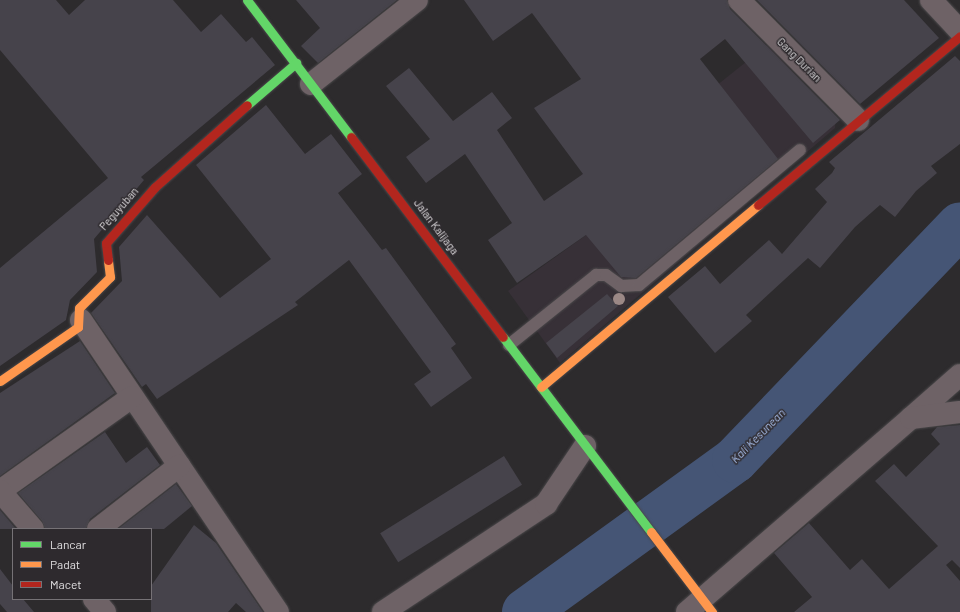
<!DOCTYPE html>
<style>
body{margin:0}
#map{position:relative;width:960px;height:612px;overflow:hidden;background:#2d2b2d;font-family:Barlow,sans-serif}
div>[style]{position:absolute}
.built>*{inset:0;background:#373037}
.river>*{height:46px;margin:-23px;padding:0 23px;transform-origin:23px;border-radius:23px;background:#455575}
.building>*{inset:0;background:#46434b;transform-origin:0 0}
.roads{filter:drop-shadow(0 0 1px #4a484a) drop-shadow(0 0 1px #4a484a)}
.lane>*{height:12px;margin:-6px;padding:0 6px;transform-origin:6px;border-radius:6px;background:#6e6266}
.street>*{height:22px;margin:-11px;padding:0 11px;transform-origin:11px;border-radius:11px;background:#6e6266}
.fast>*{height:9px;margin:-4.5px;padding:0 4.5px;transform-origin:4.5px;border-radius:4.5px;background:#63d668}
.slow>*{height:9px;margin:-4.5px;padding:0 4.5px;transform-origin:4.5px;border-radius:4.5px;background:#ff974d}
.jam>*{height:9px;margin:-4.5px;padding:0 4.5px;transform-origin:4.5px;border-radius:4.5px;background:#b3261e}
.trees>*{width:12px;height:12px;margin:-6px;border-radius:50%;background:#9b8886}
span{translate:-50% -50%;white-space:nowrap;text-align:center;line-height:1.15;-webkit-text-stroke:3px #2e2a2e;paint-order:stroke}
.street-label{font-size:11px;color:#e1dfe1}
.water-label{font-size:12px;color:#afc8f8;font-style:italic}
.legend{position:absolute;left:12px;top:528px;width:140px;height:72px;box-sizing:border-box;background:#2e2a2e;border:1px solid #767276;margin:0;padding:5px 7px;list-style:none;font-size:12px;color:#e1dfe1}
.legend li{display:flex;align-items:center;gap:8px;height:20px}
.legend b{width:20px;border:1px solid #767276}
</style>
<div id="map">
<div class="built">
<i style="clip-path:polygon(767px 45px,836px 118px,835px 128px,560px 363px,508px 291px,610px 218px,581px 175px,716px 86px)"></i>
</div>
<div class="river">
<i style="left:525px;top:612px;width:259px;rotate:-35.9deg"></i>
<i style="left:735px;top:460px;width:325px;rotate:-46.2deg"></i>
</div>
<div class="building">
<i style="clip-path:polygon(0 0,56px 0,69px 15px,85px 0,173px 0,201px 32px,221px 14px,246px 42px,252px 37px,275px 65px,141px 177px,144px 180px,94px 239px,97px 272px,70px 300px,66px 320px,0 366px,0 268px,108px 178px,0 50px)"></i>
<i style="clip-path:polygon(296px 0,397px 0,318px 63px,301px 46px,320px 28px)"></i>
<i style="clip-path:polygon(464px 0,727px 0,730px 9px,840px 120px,813px 143px,725px 39px,700px 59px,778px 159px,636px 278px,621px 277px,586px 235px,517px 283px,488px 240px,512px 223px,465px 154px,426px 183px,406px 157px,430px 139px,386px 86px,409px 68px,453px 121px,492px 92px,512px 118px,497px 130px,544px 201px,583px 174px,534px 108px,581px 79px,532px 13px,493px 41px)"></i>
<i style="clip-path:polygon(757px 0,904px 0,939px 38px,860px 104px)"></i>
<i style="clip-path:polygon(955px 56px,960px 61px,960px 144px,931px 166px,937px 173px,916px 191px,895px 217px,880px 205px,855px 227px,820px 268px,808px 258px,746px 315px,752px 321px,715px 353px,668px 297px,705px 266px,720px 284px,769px 240px,782px 254px,827px 202px,815px 189px,832px 173px,835px 168px,829px 162px)"></i>
<i style="clip-path:polygon(266px 105px,305px 154px,331px 134px,362px 174px,338px 193px,382px 250px,386px 248px,456px 344px,451px 348px,472px 378px,431px 407px,414px 384px,431px 372px,349px 260px,295px 302px,298px 305px,157px 399px,146px 384px,142px 387px,91px 313px,122px 281px,119px 247px,147px 215px,220px 298px,271px 259px,196px 165px)"></i>
<i style="clip-path:polygon(607px 294px,618px 306px,557px 358px,546px 343px)"></i>
<i style="clip-path:polygon(80px 341px,115px 393px,0 476px,0 393px)"></i>
<i style="clip-path:polygon(960px 425px,960px 568px,952px 560px,946px 565px,960px 581px,960px 612px,794px 612px,812px 597px,774px 553px,809px 523px,850px 570px,862px 559px,889px 589px,938px 546px,875px 481px,894px 464px,906px 477px,940px 444px,931px 434px,937px 427px)"></i>
<i style="clip-path:polygon(105px 432px,126px 463px,147px 447px,160px 465px,90px 519px,86px 529px,45px 529px,42px 521px,18px 493px)"></i>
<i style="left:504px;top:456px;width:34px;height:146px;rotate:58deg"></i>
<i style="clip-path:polygon(176px 484px,192px 506px,164px 529px,118px 529px)"></i>
<i style="clip-path:polygon(0 510px,16px 529px,0 529px)"></i>
<i style="clip-path:polygon(194px 525px,216px 543px,263px 612px,246px 612px,236px 603px,228px 612px,151px 612px,151px 586px)"></i>
<i style="clip-path:polygon(0 569px,13px 586px,13px 599px,23px 599px,34px 612px,7px 612px,0 604px)"></i>
</div>
<div class="roads">
<div class="lane">
<i style="left:509px;top:345px;width:112px;rotate:-38.8deg"></i>
<i style="left:596px;top:275px;width:10px"></i>
<i style="left:606px;top:275px;width:19px;rotate:36deg"></i>
<i style="left:621px;top:286px;width:18px;rotate:-3deg"></i>
<i style="left:639px;top:285px;width:210px;rotate:-40deg"></i>
</div>
<div class="street">
<i style="left:739px;top:0;width:169px;rotate:45.2deg"></i>
<i style="left:931px;top:0;width:42px;rotate:46.9deg"></i>
<i style="left:311px;top:84px;width:135px;rotate:-38.4deg"></i>
<i style="left:81px;top:320px;width:352px;rotate:56deg"></i>
<i style="left:911px;top:418px;width:65px;rotate:-41.3deg"></i>
<i style="left:0;top:491px;width:162px;rotate:-35.5deg"></i>
<i style="left:0;top:491px;width:50px;rotate:49deg"></i>
<i style="left:98px;top:529px;width:103px;rotate:-37.9deg"></i>
<i style="left:94px;top:599px;width:17px;rotate:50deg"></i>
<i style="left:383px;top:612px;width:196px;rotate:-33.5deg"></i>
<i style="left:546px;top:504px;width:70px;rotate:-56.1deg"></i>
<i style="left:687px;top:612px;width:296px;rotate:-40.9deg"></i>
<i style="left:911px;top:418px;width:49px;rotate:-7deg"></i>
</div>
<div class="fast">
<i style="left:247px;top:0;width:172px;rotate:52.8deg"></i>
<i style="left:247px;top:105px;width:65px;rotate:-40.6deg"></i>
<i style="left:503px;top:337px;width:245px;rotate:52.8deg"></i>
</div>
<div class="slow">
<i style="left:0;top:381px;width:95px;rotate:-34.7deg"></i>
<i style="left:78px;top:327px;width:19px;rotate:-87deg"></i>
<i style="left:79px;top:308px;width:44px;rotate:-45deg"></i>
<i style="left:110px;top:277px;width:17px;rotate:-97deg"></i>
<i style="left:541px;top:387px;width:283px;rotate:-40deg"></i>
<i style="left:651px;top:532px;width:101px;rotate:52.7deg"></i>
</div>
<div class="jam">
<i style="left:351px;top:137px;width:251px;rotate:52.8deg"></i>
<i style="left:758px;top:205px;width:263px;rotate:-39.9deg"></i>
<i style="left:108px;top:260px;width:17px;rotate:-97deg"></i>
<i style="left:106px;top:243px;width:74px;rotate:-48.8deg"></i>
<i style="left:155px;top:187px;width:123px;rotate:-41.7deg"></i>
</div>
</div>
<div class="trees">
<i style="left:619px;top:299px"></i>
</div>
<div class="street-label">
<span style="left:799px;top:60px;rotate:45deg">Gang Durian</span>
<span style="left:119px;top:209px;rotate:-49deg">Peguyuban</span>
<span style="left:436px;top:227px;rotate:53deg">Jalan Kalijaga</span>
</div>
<div class="water-label">
<span style="left:758px;top:436px;rotate:-45deg">Kali Kesunean</span>
</div>
<ul class="legend">
<li><b style="height:5px;background:#63d668"></b>Lancar</li>
<li><b style="height:5px;background:#ff974d"></b>Padat</li>
<li><b style="height:5px;background:#b3261e"></b>Macet</li>
</ul>
</div>
